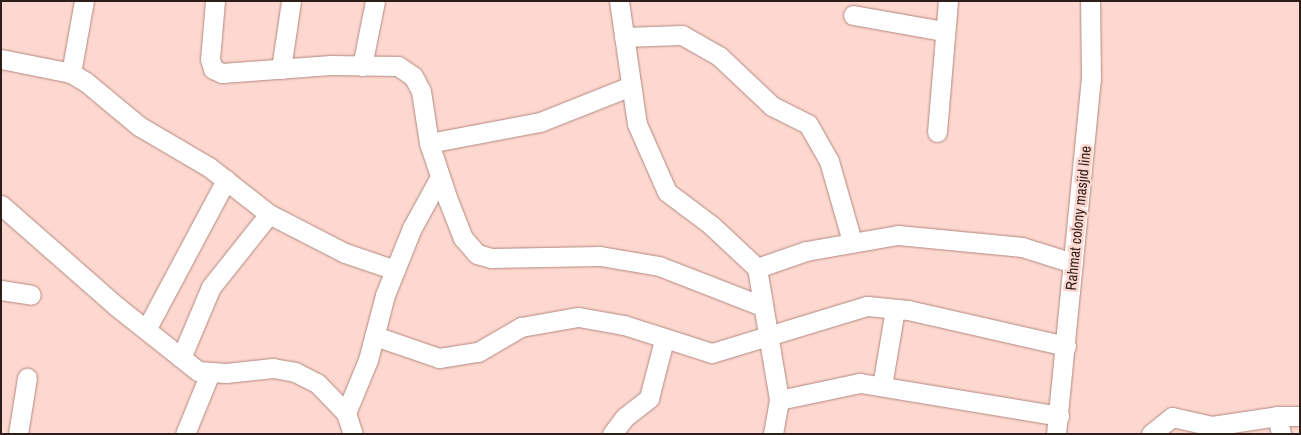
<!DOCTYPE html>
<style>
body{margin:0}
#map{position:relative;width:1301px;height:435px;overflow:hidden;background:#fdd8d0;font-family:"Archivo Narrow",sans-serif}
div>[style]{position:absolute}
.roads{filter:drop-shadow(0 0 1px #b1877e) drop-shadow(0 0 1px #b1877e)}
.street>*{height:19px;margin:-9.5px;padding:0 9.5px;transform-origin:9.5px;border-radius:9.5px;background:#fff}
span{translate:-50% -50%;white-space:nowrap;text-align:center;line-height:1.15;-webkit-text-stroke:5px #fdd8d0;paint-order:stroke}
.street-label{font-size:15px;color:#2e1e1a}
.frame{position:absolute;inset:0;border:2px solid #2e1e1a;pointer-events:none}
</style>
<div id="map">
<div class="roads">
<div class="street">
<i style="left:215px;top:1px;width:58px;rotate:94.9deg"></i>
<i style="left:210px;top:59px;width:10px;rotate:73deg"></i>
<i style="left:213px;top:69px;width:10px;rotate:24deg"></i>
<i style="left:222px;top:73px;width:109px;rotate:-4.2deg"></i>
<i style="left:331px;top:65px;width:67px;rotate:0.9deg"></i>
<i style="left:398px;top:66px;width:18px;rotate:34deg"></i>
<i style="left:413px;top:76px;width:17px;rotate:62deg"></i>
<i style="left:421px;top:91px;width:53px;rotate:81.3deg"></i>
<i style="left:429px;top:143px;width:60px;rotate:71.6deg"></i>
<i style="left:448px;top:200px;width:41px;rotate:68.5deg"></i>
<i style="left:463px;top:238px;width:21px;rotate:49deg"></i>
<i style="left:477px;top:254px;width:15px;rotate:16deg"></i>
<i style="left:491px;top:258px;width:109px;rotate:-1.1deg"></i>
<i style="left:600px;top:256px;width:60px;rotate:9.6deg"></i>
<i style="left:659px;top:266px;width:110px;rotate:21.2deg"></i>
<i style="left:619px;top:1px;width:124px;rotate:81.7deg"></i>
<i style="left:637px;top:124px;width:74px;rotate:66.2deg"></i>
<i style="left:667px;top:192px;width:55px;rotate:36.9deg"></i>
<i style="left:711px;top:225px;width:63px;rotate:43.1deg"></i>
<i style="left:757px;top:268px;width:134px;rotate:80.5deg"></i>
<i style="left:779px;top:400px;width:35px;rotate:100deg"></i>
<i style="left:853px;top:15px;width:91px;rotate:10.1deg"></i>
<i style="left:624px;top:37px;width:58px;rotate:-2deg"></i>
<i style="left:682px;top:35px;width:43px;rotate:29.6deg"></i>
<i style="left:719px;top:56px;width:73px;rotate:43.3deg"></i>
<i style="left:772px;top:106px;width:40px;rotate:26.6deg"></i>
<i style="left:808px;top:124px;width:43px;rotate:60.4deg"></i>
<i style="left:829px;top:161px;width:83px;rotate:74deg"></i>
<i style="left:1px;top:59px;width:71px;rotate:11.3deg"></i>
<i style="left:71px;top:73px;width:17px;rotate:31deg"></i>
<i style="left:86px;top:82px;width:69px;rotate:39.7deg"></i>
<i style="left:139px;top:126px;width:81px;rotate:30.4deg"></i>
<i style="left:209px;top:167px;width:76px;rotate:38.1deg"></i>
<i style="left:269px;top:214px;width:85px;rotate:27.2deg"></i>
<i style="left:345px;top:253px;width:53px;rotate:18.8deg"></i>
<i style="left:362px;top:66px;width:66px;rotate:-78.7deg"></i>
<i style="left:281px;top:69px;width:69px;rotate:-81.6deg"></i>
<i style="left:71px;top:73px;width:73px;rotate:-79.8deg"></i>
<i style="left:937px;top:132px;width:131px;rotate:-85.2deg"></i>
<i style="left:429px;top:143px;width:113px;rotate:-10.7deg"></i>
<i style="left:540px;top:122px;width:98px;rotate:-21.6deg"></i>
<i style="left:1px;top:205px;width:153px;rotate:41.3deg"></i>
<i style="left:116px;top:306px;width:105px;rotate:38.4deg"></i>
<i style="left:198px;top:371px;width:28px;rotate:4deg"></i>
<i style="left:226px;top:373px;width:47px;rotate:-6.1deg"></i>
<i style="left:273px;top:368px;width:22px;rotate:10deg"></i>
<i style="left:295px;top:372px;width:25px;rotate:27deg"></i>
<i style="left:317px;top:383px;width:42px;rotate:46deg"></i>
<i style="left:346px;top:413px;width:22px;rotate:72deg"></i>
<i style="left:757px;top:268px;width:52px;rotate:-19.1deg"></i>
<i style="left:806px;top:251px;width:93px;rotate:-9.9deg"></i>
<i style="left:898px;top:235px;width:125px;rotate:5.5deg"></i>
<i style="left:1022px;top:247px;width:53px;rotate:17.4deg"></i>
<i style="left:1px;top:290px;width:30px;rotate:9deg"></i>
<i style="left:147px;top:328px;width:168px;rotate:-61.9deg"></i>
<i style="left:375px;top:336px;width:68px;rotate:19deg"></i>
<i style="left:439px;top:358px;width:39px;rotate:-9deg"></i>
<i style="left:478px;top:352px;width:50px;rotate:-30.2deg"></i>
<i style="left:521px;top:327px;width:58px;rotate:-10deg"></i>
<i style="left:578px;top:317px;width:47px;rotate:9.9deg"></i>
<i style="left:624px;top:325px;width:92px;rotate:17.7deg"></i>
<i style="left:712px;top:353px;width:162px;rotate:-16.9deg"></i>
<i style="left:867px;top:306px;width:41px;rotate:5.6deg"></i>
<i style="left:908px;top:310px;width:162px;rotate:12.8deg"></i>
<i style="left:181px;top:358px;width:77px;rotate:-67.1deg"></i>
<i style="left:211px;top:287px;width:93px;rotate:-51.5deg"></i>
<i style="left:882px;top:386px;width:78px;rotate:-80.4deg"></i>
<i style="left:779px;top:400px;width:83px;rotate:-11.9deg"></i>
<i style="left:860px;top:383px;width:202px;rotate:9.4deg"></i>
<i style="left:346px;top:413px;width:57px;rotate:-67.5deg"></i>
<i style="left:368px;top:360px;width:67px;rotate:-75.3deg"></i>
<i style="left:385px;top:295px;width:72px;rotate:-68.1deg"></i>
<i style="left:412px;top:228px;width:58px;rotate:-61.2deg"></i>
<i style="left:1277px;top:416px;width:18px;rotate:77deg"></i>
<i style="left:18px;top:434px;width:57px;rotate:-80.9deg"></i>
<i style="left:185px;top:434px;width:66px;rotate:-67.7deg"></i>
<i style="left:612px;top:434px;width:21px;rotate:-53deg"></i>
<i style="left:625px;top:417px;width:31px;rotate:-38deg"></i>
<i style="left:649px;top:398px;width:60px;rotate:-75.5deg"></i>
<i style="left:1056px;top:434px;width:357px;rotate:-84.4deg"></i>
<i style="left:1091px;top:79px;width:78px;rotate:-90.7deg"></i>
<i style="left:1151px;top:434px;width:27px;rotate:-39deg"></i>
<i style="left:1172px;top:417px;width:41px;rotate:12.7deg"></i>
<i style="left:1212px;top:426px;width:66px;rotate:-8.7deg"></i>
<i style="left:1277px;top:416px;width:23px"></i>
</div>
</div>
<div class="street-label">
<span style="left:1078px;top:218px;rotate:-84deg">Rahmat colony masjid line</span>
</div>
<div class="frame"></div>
</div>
